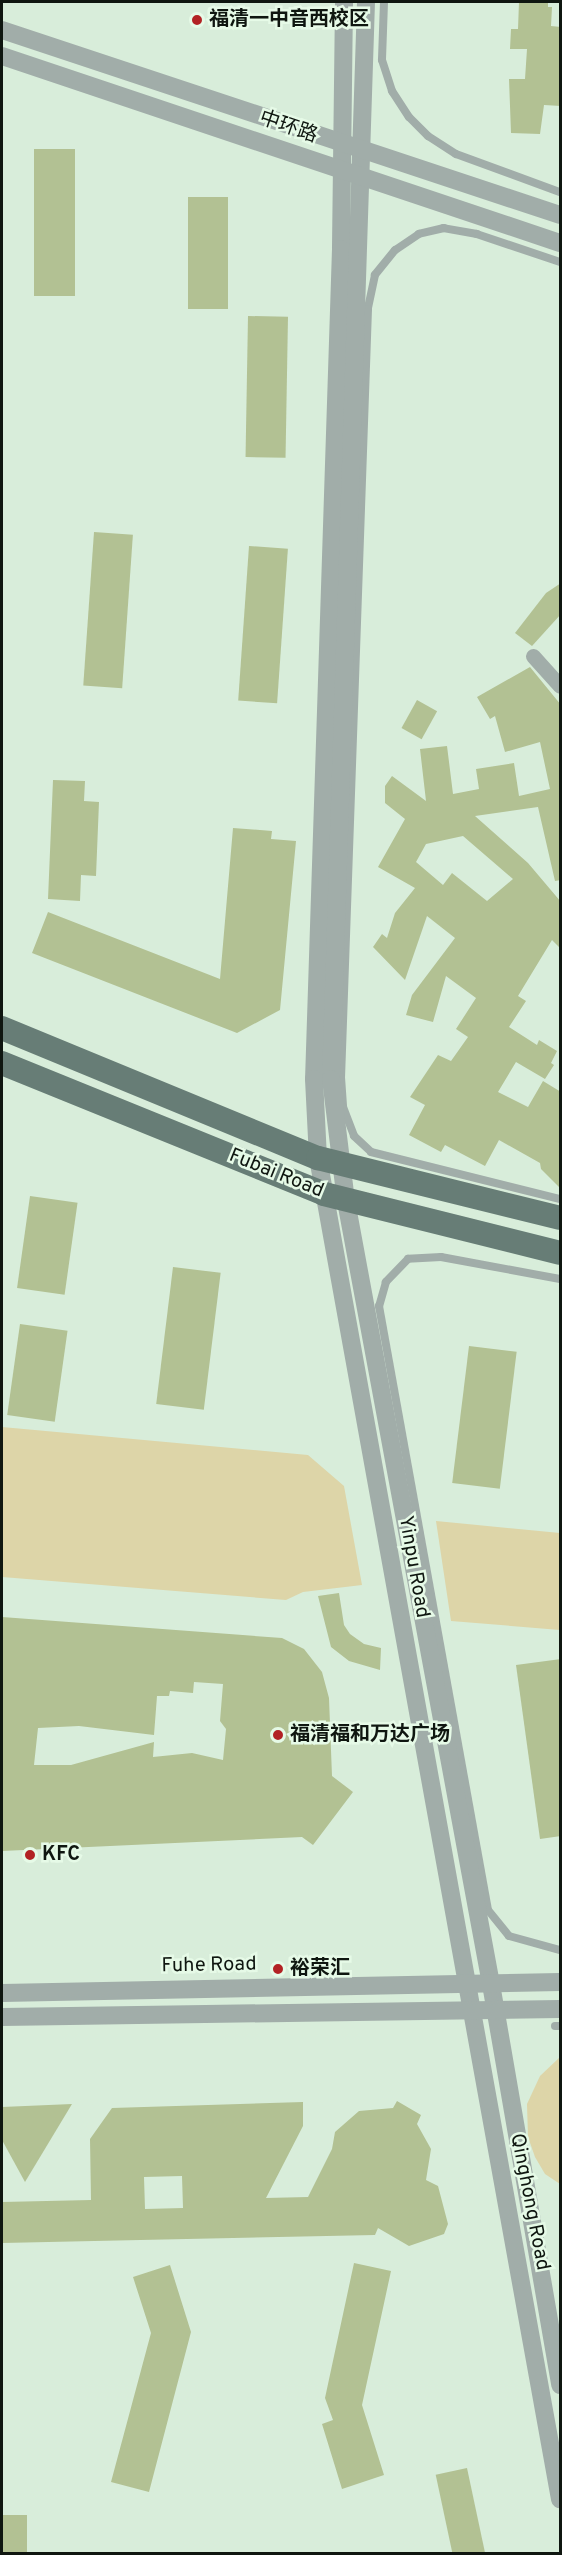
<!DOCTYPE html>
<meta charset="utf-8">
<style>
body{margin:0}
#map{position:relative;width:562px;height:2555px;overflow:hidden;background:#d8edda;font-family:Overpass,"Noto Sans SC",sans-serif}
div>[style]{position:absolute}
.green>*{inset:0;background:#ddd5a8}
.building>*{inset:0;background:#b2c193;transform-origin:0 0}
.service>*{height:8px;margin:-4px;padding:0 4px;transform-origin:4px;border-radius:4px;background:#a1ada9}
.minor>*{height:15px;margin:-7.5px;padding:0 7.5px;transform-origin:7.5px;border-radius:7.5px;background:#a1ada9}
.tertiary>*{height:18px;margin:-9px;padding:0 9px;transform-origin:9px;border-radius:9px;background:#a1ada9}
.primary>*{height:24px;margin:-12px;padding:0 12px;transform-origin:12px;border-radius:12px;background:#677d76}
.dots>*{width:16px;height:16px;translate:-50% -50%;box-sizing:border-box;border:3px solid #e6fae7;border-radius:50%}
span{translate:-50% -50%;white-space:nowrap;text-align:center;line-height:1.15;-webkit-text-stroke:5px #e6fae7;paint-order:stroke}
.poi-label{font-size:20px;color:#0f1610;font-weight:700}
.left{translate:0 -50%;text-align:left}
.street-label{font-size:20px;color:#0f1610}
.frame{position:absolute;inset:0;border:3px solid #0f1610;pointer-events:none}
</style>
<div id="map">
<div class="green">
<i style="clip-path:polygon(2px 1427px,308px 1455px,344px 1486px,362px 1585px,303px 1592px,286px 1600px,2px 1577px)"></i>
<i style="clip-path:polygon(436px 1521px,560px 1533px,560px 1630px,451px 1621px)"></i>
<i style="clip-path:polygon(560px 2057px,560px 2184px,545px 2174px,535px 2157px,528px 2137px,527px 2104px,540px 2076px)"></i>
</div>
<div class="building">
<i style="clip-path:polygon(519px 2px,548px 2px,548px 7px,552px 7px,551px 26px,561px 27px,561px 106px,544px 105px,540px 134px,511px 133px,509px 79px,525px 79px,527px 49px,510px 49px,511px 29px,518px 29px)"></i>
<i style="left:34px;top:149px;width:41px;height:147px"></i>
<i style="left:188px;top:197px;width:40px;height:112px"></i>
<i style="left:248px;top:316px;width:40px;height:141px;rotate:1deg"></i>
<i style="left:94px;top:532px;width:39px;height:154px;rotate:4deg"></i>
<i style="left:249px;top:546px;width:39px;height:155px;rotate:4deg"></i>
<i style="clip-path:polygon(561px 583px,561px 614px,532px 646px,515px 633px,546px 593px)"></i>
<i style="clip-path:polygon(evenodd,530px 667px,561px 705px,561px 880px,555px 881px,538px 807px,475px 816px,528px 863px,561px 902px,561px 949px,552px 940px,518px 996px,526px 1001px,509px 1027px,537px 1045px,539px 1040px,557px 1051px,551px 1063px,554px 1065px,545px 1079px,516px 1062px,498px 1092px,528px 1107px,543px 1081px,561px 1092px,561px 1189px,541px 1169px,540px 1163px,499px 1140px,485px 1166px,445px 1145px,441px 1152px,409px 1135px,425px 1105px,410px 1097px,438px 1055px,451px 1061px,468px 1037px,456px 1029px,476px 998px,446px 976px,433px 1022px,406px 1015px,412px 995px,455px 938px,427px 916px,405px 980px,373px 947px,382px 934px,387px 938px,395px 913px,415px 888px,378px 867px,405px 819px,385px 803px,385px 786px,392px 776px,426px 801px,420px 749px,447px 746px,453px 794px,479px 789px,476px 769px,514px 763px,519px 796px,550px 789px,540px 742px,505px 752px,495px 716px,490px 719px,477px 697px,530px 667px,463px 836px,513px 879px,487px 901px,452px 873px,443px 885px,416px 862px,426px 844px,463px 836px)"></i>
<i style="left:417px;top:700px;width:23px;height:32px;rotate:29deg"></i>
<i style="clip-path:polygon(53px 780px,85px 781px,84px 801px,99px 802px,96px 876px,81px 875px,80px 901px,48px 899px)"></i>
<i style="clip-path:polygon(233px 828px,272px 831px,271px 839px,296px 841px,280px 1010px,237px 1033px,32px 953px,48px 912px,220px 979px)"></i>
<i style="left:30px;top:1196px;width:48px;height:93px;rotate:8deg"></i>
<i style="left:173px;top:1267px;width:48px;height:138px;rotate:7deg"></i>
<i style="left:20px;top:1324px;width:48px;height:92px;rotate:8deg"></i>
<i style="left:469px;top:1346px;width:48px;height:138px;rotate:7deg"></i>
<i style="clip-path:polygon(339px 1593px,344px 1625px,350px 1634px,364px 1644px,381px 1648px,380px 1670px,349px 1661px,331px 1647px,318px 1596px)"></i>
<i style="clip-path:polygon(evenodd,2px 1617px,282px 1638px,304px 1649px,322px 1672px,329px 1698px,332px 1776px,353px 1792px,313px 1845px,302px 1837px,2px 1851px,2px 1617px,194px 1682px,223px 1684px,220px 1721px,226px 1729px,223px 1760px,192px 1753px,153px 1757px,154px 1742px,71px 1765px,34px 1765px,38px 1728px,79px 1726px,154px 1735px,157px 1696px,169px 1696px,170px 1691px,193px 1693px,194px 1682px)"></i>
<i style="clip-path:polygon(561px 1659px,561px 1836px,540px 1839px,516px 1665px)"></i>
<i style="clip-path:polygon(evenodd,397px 2101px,421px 2115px,417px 2124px,431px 2149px,426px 2180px,438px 2186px,448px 2224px,444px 2234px,409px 2246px,378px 2228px,375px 2235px,2px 2243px,2px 2202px,91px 2200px,90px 2139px,112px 2108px,303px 2102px,303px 2126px,266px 2198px,308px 2197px,332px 2149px,335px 2132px,359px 2111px,393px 2108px,397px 2101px,182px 2176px,183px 2208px,145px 2209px,144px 2177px,182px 2176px)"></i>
<i style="clip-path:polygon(72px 2104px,25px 2182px,2px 2140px,2px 2107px)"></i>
<i style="clip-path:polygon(354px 2263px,391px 2271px,362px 2405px,384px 2475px,342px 2489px,322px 2424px,333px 2420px,325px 2398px)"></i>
<i style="clip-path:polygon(170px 2265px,191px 2332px,149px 2492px,111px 2482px,151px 2333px,133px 2277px)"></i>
<i style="left:467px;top:2468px;width:87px;height:32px;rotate:78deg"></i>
<i style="left:2px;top:2515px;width:25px;height:38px"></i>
</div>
<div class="service">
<i style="left:384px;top:2px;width:58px;rotate:92deg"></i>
<i style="left:382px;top:60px;width:33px;rotate:72deg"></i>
<i style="left:392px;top:91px;width:31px;rotate:57deg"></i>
<i style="left:409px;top:117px;width:27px;rotate:45deg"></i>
<i style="left:428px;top:136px;width:33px;rotate:33deg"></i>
<i style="left:456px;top:154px;width:111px;rotate:20.1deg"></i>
<i style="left:560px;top:262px;width:88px;rotate:-161.4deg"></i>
<i style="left:477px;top:234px;width:34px;rotate:-170deg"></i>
<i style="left:444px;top:228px;width:26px;rotate:167deg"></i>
<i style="left:419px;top:234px;width:29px;rotate:146deg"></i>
<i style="left:395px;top:250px;width:32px;rotate:129deg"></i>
<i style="left:375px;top:275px;width:35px;rotate:102deg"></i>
<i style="left:368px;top:309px;width:768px;rotate:92.01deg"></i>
<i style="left:341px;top:1077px;width:30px;rotate:86deg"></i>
<i style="left:343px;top:1107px;width:31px;rotate:69deg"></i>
<i style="left:354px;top:1136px;width:23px;rotate:43deg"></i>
<i style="left:371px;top:1152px;width:195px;rotate:14deg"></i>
<i style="left:560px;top:1279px;width:121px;rotate:-169.5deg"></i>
<i style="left:441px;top:1257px;width:33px;rotate:177deg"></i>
<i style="left:408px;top:1259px;width:32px;rotate:134deg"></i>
<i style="left:386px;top:1282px;width:25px;rotate:106deg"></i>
<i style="left:379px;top:1306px;width:614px;rotate:79.77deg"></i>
<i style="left:488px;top:1910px;width:33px;rotate:51deg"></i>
<i style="left:509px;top:1936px;width:53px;rotate:15.4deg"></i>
<i style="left:555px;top:2026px;width:5px"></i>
</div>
<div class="minor">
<i style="left:533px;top:656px;width:40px;rotate:48deg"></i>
</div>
<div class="tertiary">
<i style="left:344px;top:2px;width:247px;rotate:90.7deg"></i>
<i style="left:341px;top:249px;width:830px;rotate:91.86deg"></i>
<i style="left:314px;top:1079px;width:79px;rotate:87.1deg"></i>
<i style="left:318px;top:1158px;width:1363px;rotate:79.77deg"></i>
<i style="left:366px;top:2px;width:1078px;rotate:91.86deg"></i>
<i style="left:331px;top:1079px;width:123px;rotate:83deg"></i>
<i style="left:346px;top:1201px;width:796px;rotate:79.51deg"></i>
<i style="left:491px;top:1984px;width:407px;rotate:80.2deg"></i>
<i style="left:2px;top:30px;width:588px;rotate:18.34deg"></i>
<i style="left:2px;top:56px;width:589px;rotate:18.53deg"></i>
<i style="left:2px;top:1993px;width:558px;rotate:-1.13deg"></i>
<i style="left:2px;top:2017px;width:558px;rotate:-0.82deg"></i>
</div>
<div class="primary">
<i style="left:2px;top:1028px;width:342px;rotate:22.4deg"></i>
<i style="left:318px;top:1158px;width:249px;rotate:13.9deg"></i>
<i style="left:2px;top:1063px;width:348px;rotate:22.1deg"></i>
<i style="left:324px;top:1194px;width:243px;rotate:14deg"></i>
</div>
<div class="dots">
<i style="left:197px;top:20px;background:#b22224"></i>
<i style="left:278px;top:1735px;background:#b22224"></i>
<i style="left:30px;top:1855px;background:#b22224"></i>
<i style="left:278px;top:1969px;background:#b22224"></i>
</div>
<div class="poi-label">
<span class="left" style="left:209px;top:20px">福清一中音西校区</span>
<span class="left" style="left:290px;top:1735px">福清福和万达广场</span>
<span class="left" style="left:42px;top:1855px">KFC</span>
<span class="left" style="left:290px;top:1969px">裕荣汇</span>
</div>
<div class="street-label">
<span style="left:288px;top:128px;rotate:19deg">中环路</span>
<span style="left:276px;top:1174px;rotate:22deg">Fubai Road</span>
<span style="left:413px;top:1567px;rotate:80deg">Yinpu Road</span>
<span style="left:209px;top:1966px;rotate:-1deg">Fuhe Road</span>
<span style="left:529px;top:2202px;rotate:79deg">Qinghong Road</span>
</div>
<div class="frame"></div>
</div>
